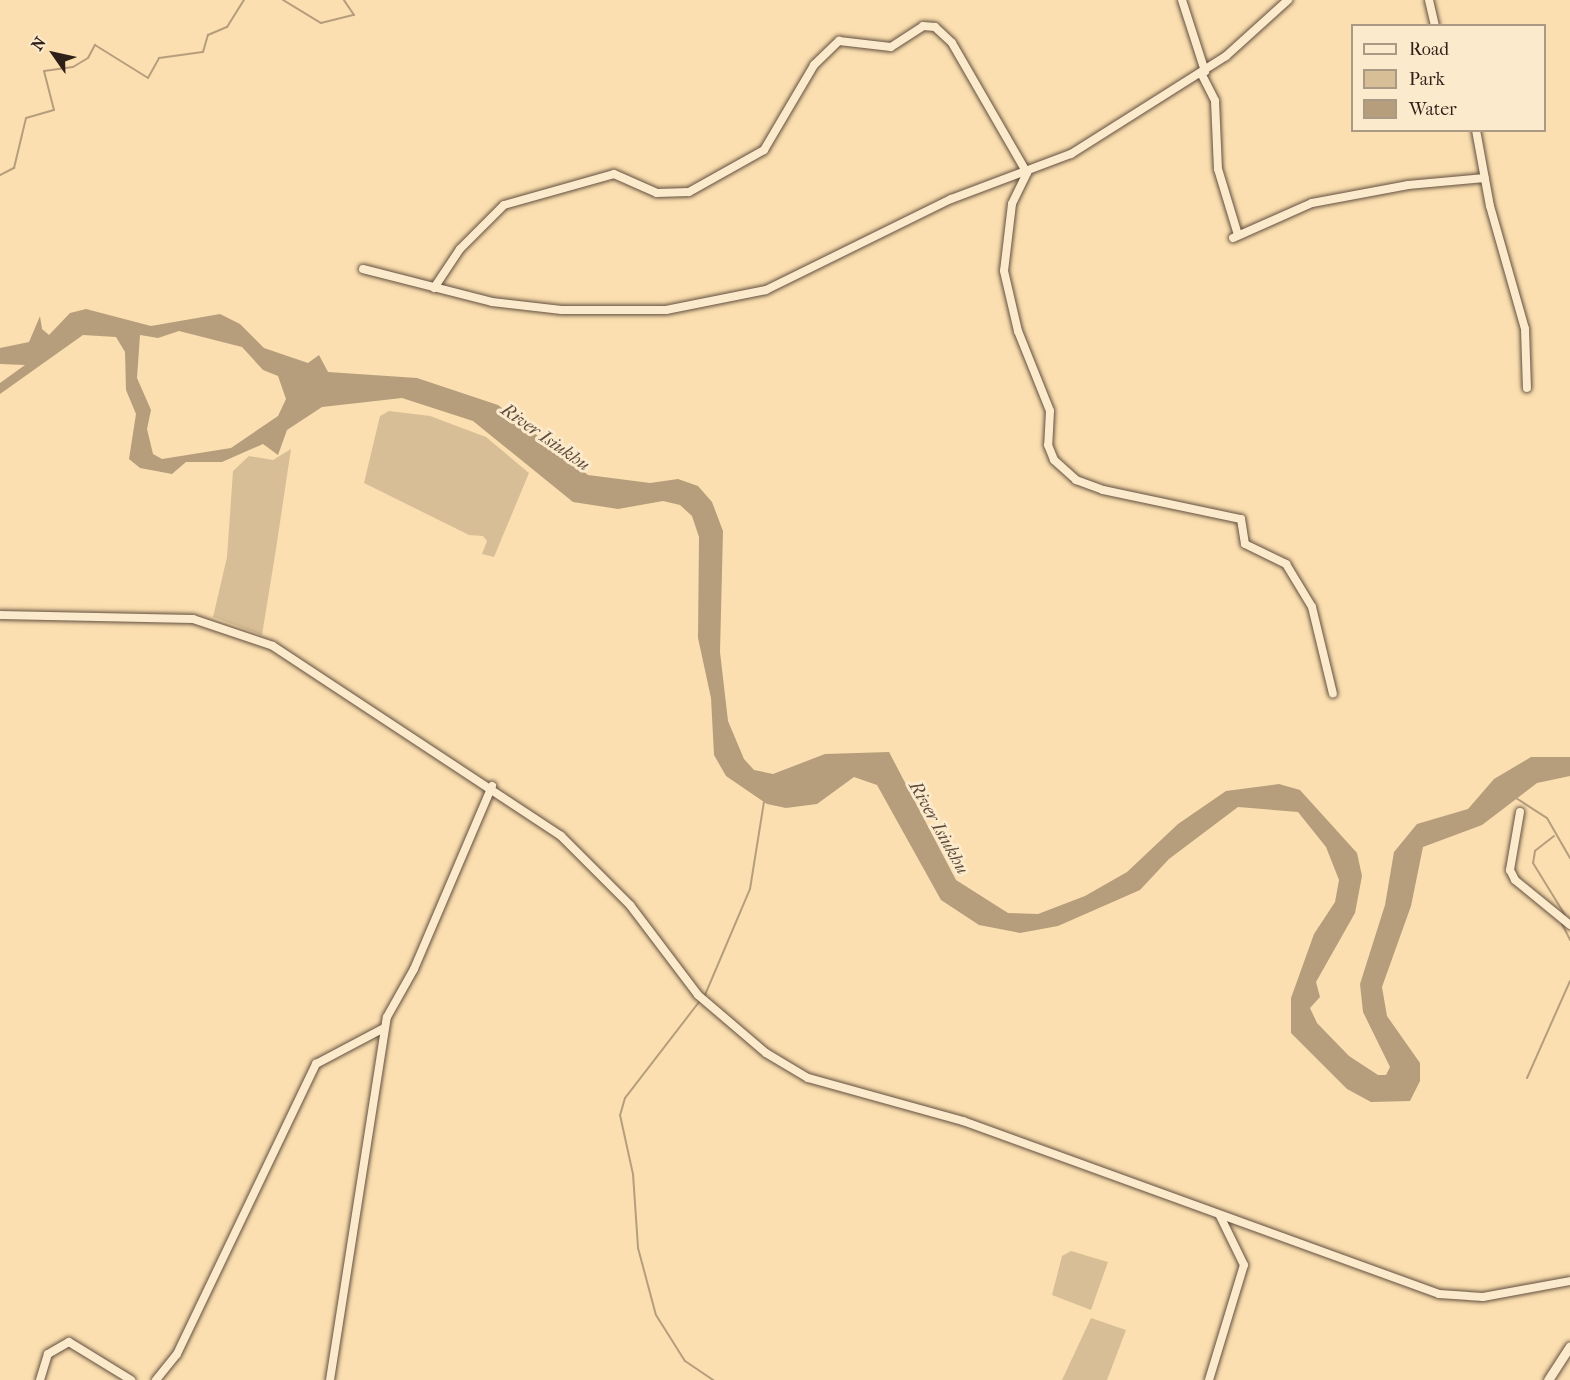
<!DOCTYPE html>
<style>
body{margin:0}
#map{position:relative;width:1570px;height:1380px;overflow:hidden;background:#fbdfb0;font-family:"IM FELL French Canon",serif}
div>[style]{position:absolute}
.green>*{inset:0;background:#d8be96}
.water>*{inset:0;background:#b69e7d}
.stream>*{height:2px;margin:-1px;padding:0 1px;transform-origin:1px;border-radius:1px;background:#b69e7d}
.roads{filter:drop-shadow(0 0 2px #624f3f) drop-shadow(0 0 2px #624f3f)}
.minor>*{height:8px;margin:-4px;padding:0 4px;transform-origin:4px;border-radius:4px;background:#fceacc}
.tertiary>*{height:9px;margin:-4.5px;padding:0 4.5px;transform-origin:4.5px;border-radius:4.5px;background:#fceacc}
span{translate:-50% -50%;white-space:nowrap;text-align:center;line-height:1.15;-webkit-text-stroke:6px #fceacc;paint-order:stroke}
.water-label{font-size:18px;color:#5e4b3c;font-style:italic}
.legend{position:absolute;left:1351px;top:24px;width:195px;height:108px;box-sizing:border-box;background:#fceacc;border:2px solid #aa9984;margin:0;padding:8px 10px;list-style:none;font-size:18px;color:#2f1f19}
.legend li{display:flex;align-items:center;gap:12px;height:30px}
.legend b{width:30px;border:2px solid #aa9984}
.north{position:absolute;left:24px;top:24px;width:60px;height:60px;-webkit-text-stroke:4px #fceacc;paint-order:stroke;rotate:304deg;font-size:16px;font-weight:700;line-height:24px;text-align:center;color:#2f1f19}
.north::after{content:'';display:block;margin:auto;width:21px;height:27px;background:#2f1f19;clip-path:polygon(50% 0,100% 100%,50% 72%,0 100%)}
</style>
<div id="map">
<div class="green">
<i style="clip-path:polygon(389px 411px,430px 416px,486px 437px,529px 473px,494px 557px,482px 554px,487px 541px,483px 536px,469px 535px,364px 483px,380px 416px)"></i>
<i style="clip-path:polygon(291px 449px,276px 549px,262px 635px,213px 617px,227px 557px,233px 471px,249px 456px,273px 460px)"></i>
<i style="clip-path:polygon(1071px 1251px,1108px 1262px,1091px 1310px,1052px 1295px,1062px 1256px)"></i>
<i style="clip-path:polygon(1091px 1318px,1126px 1330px,1107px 1380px,1062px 1380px)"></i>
</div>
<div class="water">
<i style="clip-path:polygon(evenodd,86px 309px,151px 326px,220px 314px,240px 324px,264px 348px,308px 363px,319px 355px,328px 372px,417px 378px,498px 405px,588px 475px,650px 483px,678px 479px,698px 486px,712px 502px,723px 531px,720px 652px,728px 721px,744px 759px,754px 770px,773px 774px,825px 754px,889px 752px,956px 880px,1008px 913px,1038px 914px,1085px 896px,1127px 872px,1178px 824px,1226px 791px,1279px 784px,1300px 790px,1357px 853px,1362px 876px,1355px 913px,1316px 982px,1320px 997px,1310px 1008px,1317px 1023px,1349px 1056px,1378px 1075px,1386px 1075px,1390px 1067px,1363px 1012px,1360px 984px,1385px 905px,1394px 852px,1417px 824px,1468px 809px,1494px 779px,1531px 757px,1570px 757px,1570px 776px,1537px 783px,1482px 825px,1423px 847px,1411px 906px,1382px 987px,1387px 1016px,1420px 1063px,1420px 1081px,1410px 1101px,1371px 1102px,1347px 1089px,1291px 1033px,1291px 998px,1314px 934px,1335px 902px,1339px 880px,1326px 847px,1298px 812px,1238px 807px,1169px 859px,1140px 890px,1058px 926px,1020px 933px,979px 925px,941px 900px,877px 785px,854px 777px,817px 804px,786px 808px,767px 804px,726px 776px,714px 755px,711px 698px,698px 638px,699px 537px,692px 516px,680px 505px,663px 501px,618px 509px,573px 502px,473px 421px,402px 398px,322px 407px,287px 430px,278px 455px,263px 444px,222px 462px,186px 462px,172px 474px,140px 468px,129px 459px,136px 414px,126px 390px,125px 352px,116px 337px,83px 335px,0 394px,0 383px,25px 365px,0 364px,0 348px,29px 342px,40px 316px,42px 329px,49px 335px,70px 313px,86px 309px,179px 331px,242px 347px,263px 370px,278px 376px,286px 399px,278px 416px,231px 448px,162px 459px,153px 454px,147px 429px,151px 410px,137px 378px,140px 335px,158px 338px,179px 331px)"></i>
</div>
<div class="stream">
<i style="left:283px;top:0;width:44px;rotate:31.2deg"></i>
<i style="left:321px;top:23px;width:34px;rotate:-14deg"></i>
<i style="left:354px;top:15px;width:18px;rotate:-124deg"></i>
<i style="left:0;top:175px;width:16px;rotate:-27deg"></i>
<i style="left:14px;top:168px;width:51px;rotate:-76.5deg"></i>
<i style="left:26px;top:118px;width:29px;rotate:-16deg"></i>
<i style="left:54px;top:110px;width:40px;rotate:-104.4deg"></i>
<i style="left:44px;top:71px;width:29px;rotate:-8deg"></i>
<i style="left:73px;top:67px;width:17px;rotate:-31deg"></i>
<i style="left:88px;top:58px;width:15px;rotate:-62deg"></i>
<i style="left:95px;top:45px;width:62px;rotate:31.9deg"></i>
<i style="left:148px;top:78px;width:23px;rotate:-61deg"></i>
<i style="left:159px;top:58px;width:44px;rotate:-7.8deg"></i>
<i style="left:203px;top:52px;width:18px;rotate:-74deg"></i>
<i style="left:208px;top:35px;width:21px;rotate:-23deg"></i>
<i style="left:227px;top:27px;width:32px;rotate:-58deg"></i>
<i style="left:1516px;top:798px;width:37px;rotate:33deg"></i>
<i style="left:1547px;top:818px;width:46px;rotate:60.1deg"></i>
<i style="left:1554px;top:836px;width:24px;rotate:142deg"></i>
<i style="left:1535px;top:851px;width:12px;rotate:99deg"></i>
<i style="left:1533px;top:863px;width:61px;rotate:58.4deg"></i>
<i style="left:1562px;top:924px;width:18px;rotate:63deg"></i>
<i style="left:705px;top:995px;width:115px;rotate:-67deg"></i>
<i style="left:750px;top:889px;width:88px;rotate:-80.9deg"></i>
<i style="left:699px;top:1002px;width:121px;rotate:127.6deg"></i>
<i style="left:625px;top:1098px;width:18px;rotate:106deg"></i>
<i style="left:620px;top:1115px;width:60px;rotate:77.6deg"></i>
<i style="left:633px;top:1174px;width:74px;rotate:86.1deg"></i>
<i style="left:638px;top:1248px;width:69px;rotate:75deg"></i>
<i style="left:656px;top:1315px;width:54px;rotate:57.8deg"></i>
<i style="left:685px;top:1361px;width:34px;rotate:34deg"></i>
<i style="left:1527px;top:1078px;width:106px;rotate:-66.1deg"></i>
</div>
<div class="roads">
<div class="minor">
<i style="left:1182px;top:0;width:75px;rotate:72.1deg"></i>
<i style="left:1429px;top:0;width:27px;rotate:77deg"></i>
<i style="left:1201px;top:73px;width:31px;rotate:63deg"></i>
<i style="left:1215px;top:101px;width:68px;rotate:87.5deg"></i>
<i style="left:1218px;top:169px;width:69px;rotate:73.1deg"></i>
<i style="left:1476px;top:130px;width:77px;rotate:79.6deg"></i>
<i style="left:1490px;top:206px;width:128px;rotate:74.1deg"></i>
<i style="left:1525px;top:329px;width:59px;rotate:88.1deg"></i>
<i style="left:1233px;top:238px;width:86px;rotate:-23.9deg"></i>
<i style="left:1312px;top:203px;width:98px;rotate:-10.6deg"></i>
<i style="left:1408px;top:185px;width:77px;rotate:-5.2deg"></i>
<i style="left:363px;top:269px;width:133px;rotate:14.3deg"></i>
<i style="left:492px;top:302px;width:70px;rotate:6.5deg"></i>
<i style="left:562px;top:310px;width:104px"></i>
<i style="left:666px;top:310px;width:102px;rotate:-11.3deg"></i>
<i style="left:766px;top:290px;width:206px;rotate:-26.2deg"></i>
<i style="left:951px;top:199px;width:128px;rotate:-20.6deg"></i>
<i style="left:1071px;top:154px;width:183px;rotate:-32.3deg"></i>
<i style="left:1226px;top:56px;width:84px;rotate:-42.1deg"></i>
<i style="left:434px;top:288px;width:47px;rotate:-56.3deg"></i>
<i style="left:460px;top:249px;width:62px;rotate:-45deg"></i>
<i style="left:504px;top:205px;width:114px;rotate:-15.7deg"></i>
<i style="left:614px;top:174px;width:47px;rotate:23.8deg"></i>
<i style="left:657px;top:193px;width:32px;rotate:-2deg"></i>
<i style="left:689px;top:192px;width:86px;rotate:-29.2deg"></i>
<i style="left:764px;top:150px;width:99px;rotate:-59.5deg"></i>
<i style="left:814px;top:65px;width:35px;rotate:-44deg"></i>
<i style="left:839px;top:41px;width:52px;rotate:6.6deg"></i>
<i style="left:891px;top:47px;width:38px;rotate:-33deg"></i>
<i style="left:923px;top:26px;width:12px;rotate:5deg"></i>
<i style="left:935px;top:27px;width:23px;rotate:43deg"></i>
<i style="left:952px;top:43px;width:150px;rotate:60deg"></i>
<i style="left:1027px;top:173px;width:34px;rotate:116deg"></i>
<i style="left:1012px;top:204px;width:67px;rotate:96.8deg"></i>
<i style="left:1004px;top:271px;width:62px;rotate:76.9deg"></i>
<i style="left:1018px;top:331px;width:86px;rotate:68.2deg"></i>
<i style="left:1050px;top:411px;width:34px;rotate:93deg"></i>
<i style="left:1048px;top:445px;width:16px;rotate:68deg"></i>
<i style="left:1054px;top:460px;width:30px;rotate:42deg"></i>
<i style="left:1076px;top:480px;width:29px;rotate:20deg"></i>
<i style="left:1103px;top:490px;width:141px;rotate:11.9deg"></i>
<i style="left:1241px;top:519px;width:25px;rotate:81deg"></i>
<i style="left:1245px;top:544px;width:46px;rotate:26deg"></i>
<i style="left:1286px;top:564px;width:50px;rotate:58.8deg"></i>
<i style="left:1312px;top:607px;width:89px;rotate:76.4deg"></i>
<i style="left:0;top:615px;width:193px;rotate:1.2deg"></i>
<i style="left:193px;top:619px;width:84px;rotate:18.6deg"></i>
<i style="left:273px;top:646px;width:345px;rotate:33.4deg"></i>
<i style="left:561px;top:836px;width:98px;rotate:45deg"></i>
<i style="left:630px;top:905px;width:113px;rotate:52.9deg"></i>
<i style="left:698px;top:995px;width:89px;rotate:40.5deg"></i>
<i style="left:766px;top:1053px;width:49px;rotate:30.8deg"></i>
<i style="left:808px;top:1078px;width:161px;rotate:15.5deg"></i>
<i style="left:963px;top:1121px;width:506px;rotate:19.97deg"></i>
<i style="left:1439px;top:1294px;width:44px;rotate:3.9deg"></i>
<i style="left:1483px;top:1297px;width:88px;rotate:-10.4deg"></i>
<i style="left:1520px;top:812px;width:59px;rotate:99.8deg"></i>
<i style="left:1510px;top:870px;width:11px;rotate:63deg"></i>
<i style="left:1515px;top:880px;width:71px;rotate:39.3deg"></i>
<i style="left:40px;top:1380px;width:27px;rotate:-73deg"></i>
<i style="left:48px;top:1354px;width:24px;rotate:-30deg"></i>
<i style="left:69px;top:1342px;width:73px;rotate:31.5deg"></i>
<i style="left:156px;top:1380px;width:33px;rotate:-51deg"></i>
<i style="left:177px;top:1354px;width:322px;rotate:-64.4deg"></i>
<i style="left:316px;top:1064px;width:77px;rotate:-27.9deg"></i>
<i style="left:330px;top:1380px;width:367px;rotate:-81.1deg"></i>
<i style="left:387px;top:1017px;width:55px;rotate:-60.6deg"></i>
<i style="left:414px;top:969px;width:199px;rotate:-66.9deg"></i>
<i style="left:1209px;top:1380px;width:120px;rotate:-73.1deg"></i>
<i style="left:1244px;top:1265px;width:55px;rotate:-116.1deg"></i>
</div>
<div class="tertiary">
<i style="left:1548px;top:1380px;width:40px;rotate:-57.1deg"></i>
</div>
</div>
<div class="water-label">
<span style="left:545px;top:438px;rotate:35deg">River Isiukhu</span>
<span style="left:938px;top:828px;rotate:61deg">River Isiukhu</span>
</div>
<ul class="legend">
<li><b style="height:8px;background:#fceacc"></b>Road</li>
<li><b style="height:16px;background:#d8be96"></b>Park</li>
<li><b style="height:16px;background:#b69e7d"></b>Water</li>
</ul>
<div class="north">N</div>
</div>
